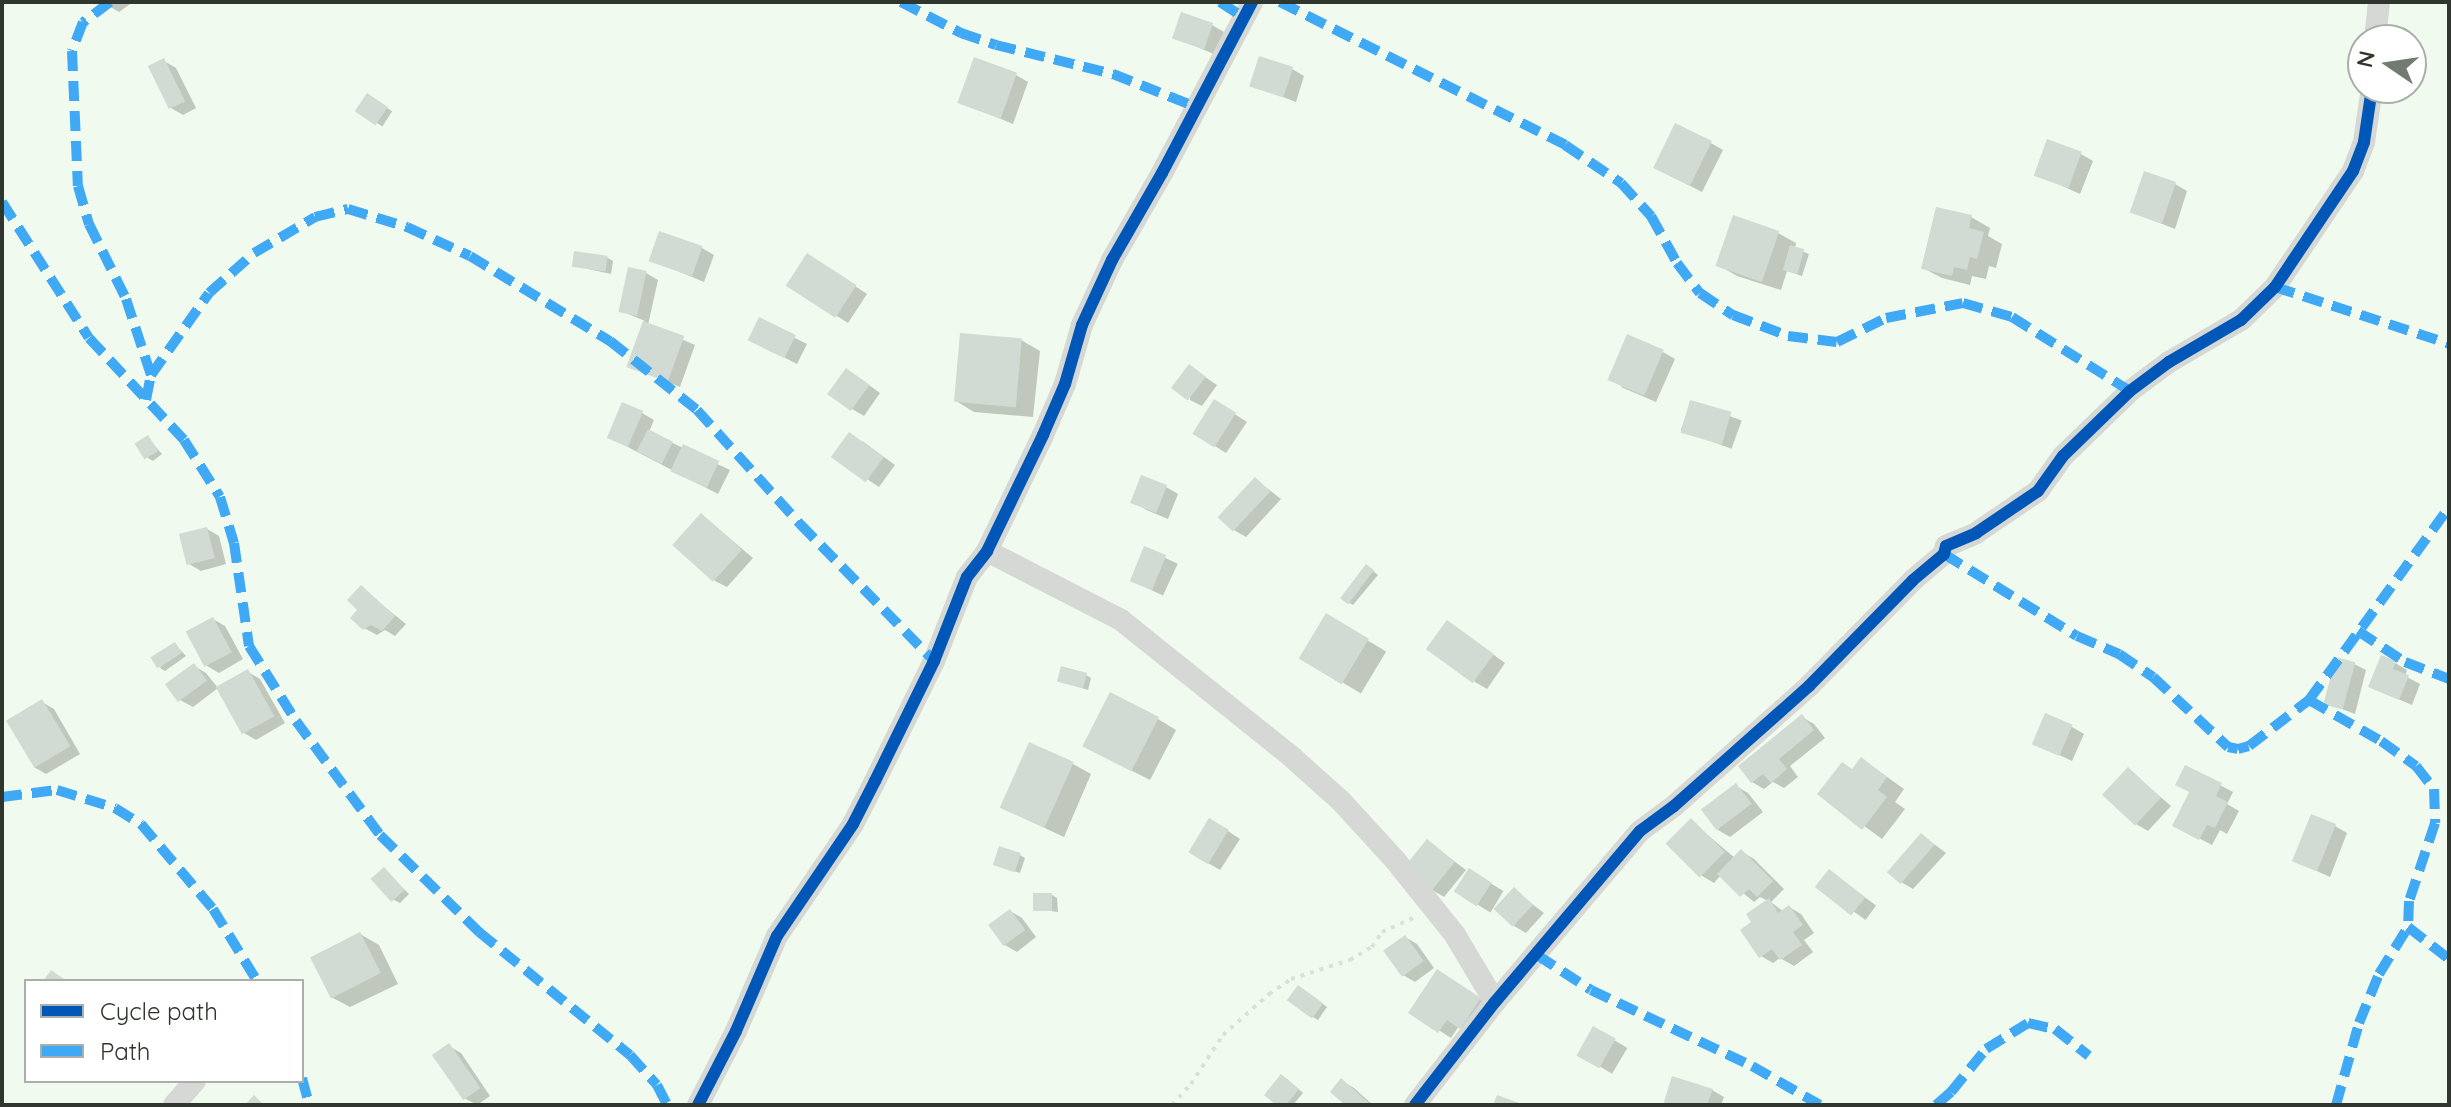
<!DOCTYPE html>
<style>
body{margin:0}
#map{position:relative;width:2451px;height:1107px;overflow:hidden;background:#f0faee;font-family:Quicksand,sans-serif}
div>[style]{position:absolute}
.shadow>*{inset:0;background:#0003;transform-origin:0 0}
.building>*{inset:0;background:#d2dbd3;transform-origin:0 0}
.path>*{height:4px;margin-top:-2px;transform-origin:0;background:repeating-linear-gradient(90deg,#dce0db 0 4px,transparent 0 10px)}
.minor>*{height:22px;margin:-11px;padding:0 11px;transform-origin:11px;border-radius:11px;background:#d5d8d4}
.quiet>*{height:10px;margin-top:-5px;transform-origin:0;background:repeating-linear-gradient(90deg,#3fa9f5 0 20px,transparent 0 30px)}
.cycleway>*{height:12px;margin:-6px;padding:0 6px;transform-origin:6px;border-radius:6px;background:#0057b8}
span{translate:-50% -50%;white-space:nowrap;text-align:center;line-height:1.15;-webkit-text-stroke:8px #fff;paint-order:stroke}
.frame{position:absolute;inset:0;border:4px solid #2e362d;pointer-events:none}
.legend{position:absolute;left:24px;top:979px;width:280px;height:104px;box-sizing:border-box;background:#fff;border:2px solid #abafab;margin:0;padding:10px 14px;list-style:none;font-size:24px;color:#2e362d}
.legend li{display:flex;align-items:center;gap:16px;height:40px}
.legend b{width:40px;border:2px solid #abafab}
.north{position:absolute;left:2347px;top:24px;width:80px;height:80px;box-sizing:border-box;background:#fff;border:2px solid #abafab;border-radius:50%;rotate:283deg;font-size:22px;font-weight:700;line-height:32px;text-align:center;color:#2e362d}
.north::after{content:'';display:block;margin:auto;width:28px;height:36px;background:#727b71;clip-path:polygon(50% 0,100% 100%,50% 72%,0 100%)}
</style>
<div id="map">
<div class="shadow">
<i style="clip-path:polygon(102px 2px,133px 2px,119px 12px)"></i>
<i style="clip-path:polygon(1212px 25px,1224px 32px,1216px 55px,1174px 37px)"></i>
<i style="clip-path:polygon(164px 61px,176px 68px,196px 108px,183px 115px,171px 108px)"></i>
<i style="clip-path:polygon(1292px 69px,1304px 76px,1296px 102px,1252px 85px)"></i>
<i style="clip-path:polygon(1016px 75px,1028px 82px,1013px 124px,960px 102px)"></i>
<i style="left:367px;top:95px;width:30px;height:18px;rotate:33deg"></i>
<i style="clip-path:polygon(1711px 143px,1723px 150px,1702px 192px,1667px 174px)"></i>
<i style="clip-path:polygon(2081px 154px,2093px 161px,2080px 194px,2036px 174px)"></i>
<i style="clip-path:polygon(2175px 184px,2187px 191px,2175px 229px,2132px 212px)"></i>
<i style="clip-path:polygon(1971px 217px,1990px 228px,1988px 236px,2002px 244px,1996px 268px,1989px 266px,1986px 279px,1972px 276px,1970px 285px,1942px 278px,1923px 268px)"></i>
<i style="clip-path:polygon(1778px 233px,1796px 243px,1795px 248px,1809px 254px,1802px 276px,1787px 271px,1781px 290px,1737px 276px,1718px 265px)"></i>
<i style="clip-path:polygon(702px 248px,714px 255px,704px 282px,651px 260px)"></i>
<i style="clip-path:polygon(608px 258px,613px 261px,611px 274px,574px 266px)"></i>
<i style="clip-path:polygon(819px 262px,867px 294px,848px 323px,788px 285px)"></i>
<i style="clip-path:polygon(646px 273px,658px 280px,648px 325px,695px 345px,680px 387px,629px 366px,645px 321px,621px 311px)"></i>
<i style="clip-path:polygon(759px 320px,807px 344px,797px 364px,762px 346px)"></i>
<i style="clip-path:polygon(1021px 340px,1040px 351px,1033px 417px,974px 412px,956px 401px)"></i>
<i style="clip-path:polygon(1663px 352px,1675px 359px,1656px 402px,1621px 387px)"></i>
<i style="clip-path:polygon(1190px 367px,1217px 385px,1202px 406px,1190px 400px)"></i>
<i style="clip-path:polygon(858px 377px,880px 393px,864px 416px,852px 409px)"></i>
<i style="left:1691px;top:402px;width:54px;height:30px;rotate:20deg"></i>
<i style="clip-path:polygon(1227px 409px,1247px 422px,1226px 453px,1194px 433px)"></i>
<i style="clip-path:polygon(642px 413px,654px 420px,649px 432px,730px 470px,718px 494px,622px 444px)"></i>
<i style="clip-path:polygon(148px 438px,162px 454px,153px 461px,148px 458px)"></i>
<i style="clip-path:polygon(862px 441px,895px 465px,879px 487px,834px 457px)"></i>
<i style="clip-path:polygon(1255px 479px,1281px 499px,1246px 537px,1234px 530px)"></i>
<i style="clip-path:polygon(1166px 487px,1178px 494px,1168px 519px,1144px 509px)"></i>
<i style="clip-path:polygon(702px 515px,753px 558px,727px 587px,715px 581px)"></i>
<i style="clip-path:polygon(207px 529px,219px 536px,226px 564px,201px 571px,189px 564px)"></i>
<i style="left:1146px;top:549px;width:35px;height:35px;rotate:25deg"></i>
<i style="clip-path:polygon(1371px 569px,1378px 575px,1353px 605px,1348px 602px)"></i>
<i style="clip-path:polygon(361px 588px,406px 624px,395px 636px,385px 630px,377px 635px,364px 628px,360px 610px)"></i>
<i style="left:1327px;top:616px;width:69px;height:49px;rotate:31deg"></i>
<i style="clip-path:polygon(213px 619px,225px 626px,243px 659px,219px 673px,207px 666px)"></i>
<i style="clip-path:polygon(1459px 630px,1505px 663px,1487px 689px,1475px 682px)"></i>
<i style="clip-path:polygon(175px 644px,186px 656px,165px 671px,160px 668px)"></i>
<i style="clip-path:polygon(2395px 663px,2407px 670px,2405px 676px,2420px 684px,2412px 705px,2370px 687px)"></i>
<i style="clip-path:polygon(2354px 664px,2366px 670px,2355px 714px,2326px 703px)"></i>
<i style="clip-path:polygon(194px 666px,206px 673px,218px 688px,193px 707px,180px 700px)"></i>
<i style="clip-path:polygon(248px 672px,260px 679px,285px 723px,256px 740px,244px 733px)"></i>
<i style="clip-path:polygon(1086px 675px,1091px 678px,1088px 690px,1059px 680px)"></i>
<i style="clip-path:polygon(42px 702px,54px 709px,80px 754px,46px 774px,34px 767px)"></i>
<i style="clip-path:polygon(1802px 717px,1814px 724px,1825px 738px,1790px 766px,1798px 777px,1784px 788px,1773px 782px,1764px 789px,1752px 782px)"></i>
<i style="clip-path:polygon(1158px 719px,1176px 730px,1150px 780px,1103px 756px)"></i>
<i style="clip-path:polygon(2072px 727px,2084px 734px,2072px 761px,2034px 743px)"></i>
<i style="clip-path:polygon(1862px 759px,1904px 789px,1895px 802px,1905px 809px,1882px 839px,1819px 793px,1853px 770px)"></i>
<i style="clip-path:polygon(1073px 764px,1091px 774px,1064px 837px,1002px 808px)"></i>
<i style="clip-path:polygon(2186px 767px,2233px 792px,2227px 804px,2239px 811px,2227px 834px,2220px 830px,2212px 845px,2187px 832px,2192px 792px)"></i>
<i style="clip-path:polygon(2128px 769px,2171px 806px,2148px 831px,2136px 824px)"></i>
<i style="clip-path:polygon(1736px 786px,1748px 793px,1763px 812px,1730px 837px,1718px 830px)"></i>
<i style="clip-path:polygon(1691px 821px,1735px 858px,1742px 852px,1754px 859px,1784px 889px,1771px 902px,1784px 912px,1789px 907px,1801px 914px,1814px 933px,1804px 940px,1813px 952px,1794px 966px,1780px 958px,1773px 963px,1761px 956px,1754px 922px,1768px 901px,1760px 897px,1754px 902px,1721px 875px,1714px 883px,1702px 876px)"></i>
<i style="clip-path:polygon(2335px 826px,2347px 833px,2330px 877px,2295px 861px)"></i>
<i style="clip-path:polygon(1222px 827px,1240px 839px,1220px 870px,1208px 863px)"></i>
<i style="clip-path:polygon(1922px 835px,1946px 853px,1913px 889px,1901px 882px)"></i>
<i style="clip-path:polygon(1428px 842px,1466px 870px,1444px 897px,1432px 890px)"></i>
<i style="clip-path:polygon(1020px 855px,1025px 858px,1020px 873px,1001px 867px)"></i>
<i style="clip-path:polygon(384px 870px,409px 894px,400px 903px,394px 900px)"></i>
<i style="left:1470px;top:871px;width:39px;height:25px;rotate:31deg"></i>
<i style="left:1830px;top:872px;width:57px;height:18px;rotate:36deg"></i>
<i style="clip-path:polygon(1514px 890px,1544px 913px,1526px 933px,1514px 926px)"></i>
<i style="clip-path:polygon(1052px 895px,1057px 898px,1058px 912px,1035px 909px)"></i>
<i style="clip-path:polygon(1010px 911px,1022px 918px,1036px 937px,1017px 952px,1005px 945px)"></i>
<i style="clip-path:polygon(360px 934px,379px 945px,398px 984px,350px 1007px,331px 997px)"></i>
<i style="clip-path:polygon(1405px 937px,1417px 944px,1434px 968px,1415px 982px,1403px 975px)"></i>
<i style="clip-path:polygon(1449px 979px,1491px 1006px,1473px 1034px,1459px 1026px,1451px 1038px,1411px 1012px)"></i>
<i style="clip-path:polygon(1304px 990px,1327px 1007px,1318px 1020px,1313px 1017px)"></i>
<i style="left:1594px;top:1028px;width:39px;height:30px;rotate:31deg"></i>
<i style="clip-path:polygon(449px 1046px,461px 1053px,490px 1096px,477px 1105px,464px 1098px)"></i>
<i style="clip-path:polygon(1287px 1079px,1303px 1093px,1293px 1105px,1279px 1105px)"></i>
<i style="clip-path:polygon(1342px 1081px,1354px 1088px,1373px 1105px,1348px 1105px)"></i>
<i style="clip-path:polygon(1712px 1090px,1724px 1097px,1721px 1105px,1665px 1105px)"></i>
</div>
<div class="building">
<i style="left:1181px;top:12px;width:34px;height:28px;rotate:19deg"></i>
<i style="left:1259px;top:56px;width:36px;height:32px;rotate:18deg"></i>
<i style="left:974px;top:57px;width:46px;height:49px;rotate:20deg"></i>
<i style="left:164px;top:58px;width:48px;height:18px;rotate:64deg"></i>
<i style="left:367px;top:93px;width:25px;height:22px;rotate:34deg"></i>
<i style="left:1675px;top:123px;width:41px;height:50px;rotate:26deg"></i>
<i style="left:2047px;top:139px;width:37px;height:39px;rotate:20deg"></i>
<i style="left:2144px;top:171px;width:34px;height:44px;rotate:19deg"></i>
<i style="clip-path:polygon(1936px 207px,1972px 215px,1969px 228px,1984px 232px,1977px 259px,1970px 257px,1967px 270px,1954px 267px,1952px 276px,1921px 269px)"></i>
<i style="left:1733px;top:215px;width:49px;height:54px;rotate:19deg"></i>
<i style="left:659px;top:231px;width:46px;height:32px;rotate:19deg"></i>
<i style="left:1790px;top:245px;width:15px;height:26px;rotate:16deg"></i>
<i style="left:574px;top:251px;width:34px;height:16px;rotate:8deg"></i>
<i style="left:807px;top:253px;width:59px;height:39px;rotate:33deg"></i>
<i style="left:628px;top:267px;width:19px;height:46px;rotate:12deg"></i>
<i style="left:759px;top:317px;width:41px;height:26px;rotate:26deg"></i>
<i style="left:643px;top:321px;width:44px;height:49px;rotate:20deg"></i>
<i style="left:960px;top:333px;width:62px;height:69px;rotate:5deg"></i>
<i style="left:1627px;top:334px;width:40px;height:50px;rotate:23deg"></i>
<i style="left:1189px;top:364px;width:21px;height:30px;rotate:37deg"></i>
<i style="left:846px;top:368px;width:29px;height:32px;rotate:36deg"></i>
<i style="left:1214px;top:399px;width:26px;height:41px;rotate:32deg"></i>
<i style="left:1690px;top:400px;width:43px;height:34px;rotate:16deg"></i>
<i style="left:622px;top:402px;width:23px;height:39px;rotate:23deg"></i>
<i style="left:648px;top:429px;width:28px;height:25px;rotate:27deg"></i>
<i style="left:849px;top:432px;width:43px;height:31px;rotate:36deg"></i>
<i style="left:148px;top:435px;width:19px;height:16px;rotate:58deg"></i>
<i style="left:683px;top:444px;width:40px;height:30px;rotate:25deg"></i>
<i style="left:1141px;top:475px;width:28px;height:30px;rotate:21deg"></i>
<i style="left:1255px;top:477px;width:21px;height:55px;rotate:43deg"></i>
<i style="left:701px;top:513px;width:55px;height:43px;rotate:42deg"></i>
<i style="left:207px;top:527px;width:32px;height:29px;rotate:76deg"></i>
<i style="left:1144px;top:546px;width:24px;height:38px;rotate:22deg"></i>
<i style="left:1366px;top:564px;width:10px;height:43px;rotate:37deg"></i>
<i style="clip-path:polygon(361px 585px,395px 616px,382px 631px,371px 625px,363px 630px,350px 618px,357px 610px,347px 600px)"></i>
<i style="left:1326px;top:613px;width:50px;height:53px;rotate:31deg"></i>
<i style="left:213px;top:617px;width:40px;height:31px;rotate:62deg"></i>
<i style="left:1447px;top:620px;width:58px;height:36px;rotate:36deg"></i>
<i style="left:175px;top:642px;width:13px;height:29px;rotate:58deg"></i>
<i style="clip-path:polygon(2381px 655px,2396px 661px,2393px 669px,2409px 675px,2399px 700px,2368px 687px)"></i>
<i style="left:2336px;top:657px;width:20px;height:49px;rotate:15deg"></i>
<i style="left:194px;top:663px;width:22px;height:36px;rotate:54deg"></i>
<i style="left:1061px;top:666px;width:27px;height:16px;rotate:15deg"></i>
<i style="left:248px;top:669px;width:54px;height:37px;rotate:61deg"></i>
<i style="left:1110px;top:692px;width:55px;height:61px;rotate:27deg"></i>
<i style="left:42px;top:699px;width:55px;height:42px;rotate:59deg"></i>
<i style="left:2045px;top:713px;width:30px;height:34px;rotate:23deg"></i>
<i style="clip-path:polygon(1802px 714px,1814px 730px,1779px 759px,1787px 769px,1771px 783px,1763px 774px,1751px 783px,1738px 766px)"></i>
<i style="left:1029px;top:742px;width:49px;height:72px;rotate:24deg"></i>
<i style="clip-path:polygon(1861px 757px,1887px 777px,1878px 790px,1887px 797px,1862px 830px,1817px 794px,1842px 762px,1852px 769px)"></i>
<i style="clip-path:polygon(2185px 765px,2222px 783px,2216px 796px,2228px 802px,2215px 828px,2207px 825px,2199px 840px,2172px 826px,2189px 792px,2175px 785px)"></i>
<i style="left:2128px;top:767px;width:45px;height:38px;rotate:43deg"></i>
<i style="left:1736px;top:783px;width:26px;height:44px;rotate:53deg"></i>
<i style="left:2311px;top:814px;width:27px;height:51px;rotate:22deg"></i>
<i style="left:1209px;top:818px;width:23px;height:40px;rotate:31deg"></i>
<i style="left:1691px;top:818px;width:48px;height:36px;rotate:45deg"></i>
<i style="left:1921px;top:833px;width:18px;height:52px;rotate:41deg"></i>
<i style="left:1427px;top:839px;width:36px;height:38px;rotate:39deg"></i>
<i style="left:999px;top:846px;width:23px;height:20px;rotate:18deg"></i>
<i style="clip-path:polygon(1741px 849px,1773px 881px,1757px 897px,1749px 889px,1740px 897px,1717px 874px)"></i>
<i style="left:384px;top:867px;width:31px;height:18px;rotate:48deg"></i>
<i style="left:1469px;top:868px;width:27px;height:28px;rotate:33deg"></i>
<i style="left:1829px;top:869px;width:46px;height:23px;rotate:38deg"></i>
<i style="left:1514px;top:887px;width:26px;height:30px;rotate:43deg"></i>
<i style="left:1033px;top:893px;width:19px;height:18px"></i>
<i style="clip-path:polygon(1769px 898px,1778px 913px,1789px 905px,1803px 925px,1793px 932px,1802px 945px,1780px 960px,1772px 949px,1759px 958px,1740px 930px,1751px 922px,1746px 914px)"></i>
<i style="left:1010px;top:909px;width:26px;height:27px;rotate:54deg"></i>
<i style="left:360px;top:932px;width:46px;height:56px;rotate:63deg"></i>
<i style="left:1405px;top:935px;width:32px;height:27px;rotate:54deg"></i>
<i style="clip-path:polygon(1437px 969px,1481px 998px,1460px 1029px,1447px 1020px,1438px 1033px,1408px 1013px)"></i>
<i style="clip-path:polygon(51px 970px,67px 981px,43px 981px)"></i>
<i style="left:1298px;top:985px;width:31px;height:19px;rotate:36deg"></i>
<i style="left:1593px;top:1026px;width:26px;height:34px;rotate:29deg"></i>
<i style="left:449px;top:1043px;width:55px;height:21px;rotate:55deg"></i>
<i style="clip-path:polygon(1281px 1074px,1299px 1089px,1286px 1105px,1276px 1105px,1264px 1095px)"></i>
<i style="clip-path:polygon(1672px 1076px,1713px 1089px,1707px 1105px,1663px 1105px)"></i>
<i style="clip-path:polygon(1341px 1078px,1371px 1105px,1345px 1105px,1330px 1092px)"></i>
<i style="clip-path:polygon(254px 1095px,264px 1105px,245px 1105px)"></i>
<i style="clip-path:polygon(1497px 1095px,1525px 1105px,1493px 1105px)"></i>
</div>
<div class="path">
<i style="left:1172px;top:1105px;width:28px;rotate:-48deg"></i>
<i style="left:1191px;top:1084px;width:59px;rotate:-56.9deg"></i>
<i style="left:1223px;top:1035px;width:62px;rotate:-41.7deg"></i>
<i style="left:1269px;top:994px;width:27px;rotate:-34deg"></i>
<i style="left:1291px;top:979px;width:62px;rotate:-17.9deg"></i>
<i style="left:1350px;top:960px;width:26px;rotate:-31deg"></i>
<i style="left:1372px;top:947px;width:18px;rotate:-56deg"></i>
<i style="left:1382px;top:932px;width:34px;rotate:-24deg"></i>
</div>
<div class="minor">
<i style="left:2375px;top:40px;width:38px;rotate:-84deg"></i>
<i style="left:987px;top:551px;width:151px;rotate:27.2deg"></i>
<i style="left:1121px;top:620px;width:221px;rotate:38.7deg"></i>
<i style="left:1293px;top:758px;width:64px;rotate:41.9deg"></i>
<i style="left:1341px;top:801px;width:80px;rotate:47.5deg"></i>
<i style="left:1395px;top:860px;width:96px;rotate:51.3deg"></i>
<i style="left:1455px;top:935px;width:78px;rotate:59.2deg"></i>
<i style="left:174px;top:1105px;width:32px;rotate:-49deg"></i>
<i style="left:698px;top:1105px;width:83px;rotate:-62.8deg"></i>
<i style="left:736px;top:1031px;width:103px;rotate:-66.7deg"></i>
<i style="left:777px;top:936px;width:135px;rotate:-55.8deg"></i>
<i style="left:853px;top:824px;width:48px;rotate:-62.9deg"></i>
<i style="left:875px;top:781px;width:134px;rotate:-63.8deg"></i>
<i style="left:934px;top:661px;width:90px;rotate:-68.6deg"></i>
<i style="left:967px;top:577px;width:33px;rotate:-52deg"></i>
<i style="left:987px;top:551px;width:129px;rotate:-64.2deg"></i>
<i style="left:1043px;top:435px;width:56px;rotate:-66.7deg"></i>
<i style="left:1065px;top:384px;width:61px;rotate:-73.9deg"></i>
<i style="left:1082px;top:325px;width:72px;rotate:-65.2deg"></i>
<i style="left:1112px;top:260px;width:100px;rotate:-60.1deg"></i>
<i style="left:1162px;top:173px;width:193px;rotate:-62.2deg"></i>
<i style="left:1415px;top:1105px;width:130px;rotate:-52.2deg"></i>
<i style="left:1495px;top:1002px;width:224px;rotate:-49.7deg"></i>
<i style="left:1640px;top:831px;width:42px;rotate:-36.3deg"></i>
<i style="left:1674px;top:806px;width:181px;rotate:-41.6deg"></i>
<i style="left:1809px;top:686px;width:148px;rotate:-45.5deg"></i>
<i style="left:1913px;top:580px;width:40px;rotate:-40deg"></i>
<i style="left:1944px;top:554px;width:8px;rotate:-76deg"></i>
<i style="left:1946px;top:546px;width:33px;rotate:-23deg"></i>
<i style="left:1976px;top:533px;width:75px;rotate:-34.1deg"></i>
<i style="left:2038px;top:491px;width:43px;rotate:-54.5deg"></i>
<i style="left:2063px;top:456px;width:93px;rotate:-44.1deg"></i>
<i style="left:2130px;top:391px;width:49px;rotate:-36.6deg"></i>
<i style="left:2169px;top:362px;width:83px;rotate:-30.3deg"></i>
<i style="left:2241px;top:320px;width:47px;rotate:-44.1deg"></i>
<i style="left:2275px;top:287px;width:140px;rotate:-56.1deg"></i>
<i style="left:2353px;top:171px;width:31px;rotate:-69deg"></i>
<i style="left:2364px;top:142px;width:55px;rotate:-81.6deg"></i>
</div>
<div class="quiet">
<i style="left:110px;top:2px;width:34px;rotate:143deg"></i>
<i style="left:83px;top:22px;width:31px;rotate:111deg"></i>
<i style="left:72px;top:51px;width:135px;rotate:87.5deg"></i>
<i style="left:78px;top:186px;width:40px;rotate:74deg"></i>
<i style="left:89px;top:224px;width:84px;rotate:63.7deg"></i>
<i style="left:126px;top:299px;width:80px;rotate:71.8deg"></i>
<i style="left:901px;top:2px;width:68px;rotate:27.3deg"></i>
<i style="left:961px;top:33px;width:37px;rotate:19deg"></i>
<i style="left:996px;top:45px;width:121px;rotate:13.9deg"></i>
<i style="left:1113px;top:74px;width:87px;rotate:21.6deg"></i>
<i style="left:1220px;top:2px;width:27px;rotate:33deg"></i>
<i style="left:1280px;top:2px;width:319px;rotate:26.6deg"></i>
<i style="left:1565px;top:145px;width:68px;rotate:34.2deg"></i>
<i style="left:1621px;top:183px;width:45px;rotate:47.7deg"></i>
<i style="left:1651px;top:216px;width:54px;rotate:61deg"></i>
<i style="left:1677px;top:263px;width:38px;rotate:53deg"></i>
<i style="left:1700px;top:293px;width:40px;rotate:34deg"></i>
<i style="left:1733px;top:315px;width:59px;rotate:20.9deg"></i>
<i style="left:1788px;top:336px;width:49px;rotate:7deg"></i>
<i style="left:1837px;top:342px;width:55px;rotate:-26.1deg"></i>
<i style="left:1886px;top:318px;width:78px;rotate:-11deg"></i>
<i style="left:1963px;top:303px;width:51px;rotate:15.9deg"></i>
<i style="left:2012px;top:317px;width:139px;rotate:32.1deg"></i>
<i style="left:2px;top:202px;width:161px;rotate:57.4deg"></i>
<i style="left:89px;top:338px;width:139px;rotate:47deg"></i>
<i style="left:184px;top:440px;width:67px;rotate:57.7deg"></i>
<i style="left:220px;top:497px;width:48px;rotate:73.1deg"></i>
<i style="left:234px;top:543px;width:104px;rotate:81.7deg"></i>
<i style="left:249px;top:646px;width:89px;rotate:57.9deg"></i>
<i style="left:296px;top:721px;width:142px;rotate:53.6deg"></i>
<i style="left:380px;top:835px;width:139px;rotate:44.4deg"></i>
<i style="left:479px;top:932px;width:195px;rotate:39.2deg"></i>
<i style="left:630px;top:1055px;width:40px;rotate:48deg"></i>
<i style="left:657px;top:1085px;width:22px;rotate:63deg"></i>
<i style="left:2275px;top:287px;width:183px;rotate:18.1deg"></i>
<i style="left:146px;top:400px;width:25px;rotate:-79deg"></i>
<i style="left:151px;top:375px;width:100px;rotate:-54.7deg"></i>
<i style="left:209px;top:293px;width:60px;rotate:-41.6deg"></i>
<i style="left:254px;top:253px;width:71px;rotate:-30.5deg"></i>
<i style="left:315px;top:217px;width:34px;rotate:-14deg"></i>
<i style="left:348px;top:209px;width:62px;rotate:17deg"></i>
<i style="left:407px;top:227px;width:69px;rotate:24.7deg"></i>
<i style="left:470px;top:256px;width:164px;rotate:31.3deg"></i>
<i style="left:610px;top:341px;width:111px;rotate:38.4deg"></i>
<i style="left:697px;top:410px;width:154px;rotate:47.9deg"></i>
<i style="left:800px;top:524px;width:192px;rotate:45.6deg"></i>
<i style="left:1944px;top:554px;width:156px;rotate:31.7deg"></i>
<i style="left:2077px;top:636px;width:46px;rotate:23.2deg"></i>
<i style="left:2119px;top:654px;width:41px;rotate:34.1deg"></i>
<i style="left:2153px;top:677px;width:103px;rotate:43deg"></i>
<i style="left:2228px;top:747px;width:10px;rotate:11deg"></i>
<i style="left:2238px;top:749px;width:11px;rotate:-15deg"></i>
<i style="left:2249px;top:746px;width:76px;rotate:-37.5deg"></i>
<i style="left:2309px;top:700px;width:238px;rotate:-54deg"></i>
<i style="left:2358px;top:631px;width:56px;rotate:33.4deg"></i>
<i style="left:2405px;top:662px;width:47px;rotate:21.1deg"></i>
<i style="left:2309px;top:700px;width:83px;rotate:29.7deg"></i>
<i style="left:2381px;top:741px;width:43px;rotate:35.5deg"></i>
<i style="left:2416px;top:766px;width:29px;rotate:52deg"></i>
<i style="left:2434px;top:789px;width:34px;rotate:88deg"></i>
<i style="left:2435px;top:823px;width:82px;rotate:108.4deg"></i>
<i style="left:2409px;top:901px;width:26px;rotate:92deg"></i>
<i style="left:2408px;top:927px;width:52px;rotate:38deg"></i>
<i style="left:2px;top:797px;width:55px;rotate:-7.3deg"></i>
<i style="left:57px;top:790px;width:61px;rotate:17.2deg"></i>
<i style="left:115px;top:808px;width:31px;rotate:32deg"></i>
<i style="left:141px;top:824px;width:111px;rotate:49.7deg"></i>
<i style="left:213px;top:909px;width:84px;rotate:58.6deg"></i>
<i style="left:1537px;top:955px;width:64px;rotate:32.9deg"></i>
<i style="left:1591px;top:990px;width:178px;rotate:25.3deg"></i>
<i style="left:1752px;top:1066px;width:78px;rotate:29.8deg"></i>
<i style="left:302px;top:1078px;width:28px;rotate:75deg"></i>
<i style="left:1936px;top:1105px;width:20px;rotate:-41deg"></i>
<i style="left:1951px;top:1092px;width:55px;rotate:-50.9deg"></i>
<i style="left:1986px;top:1049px;width:49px;rotate:-31.8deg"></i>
<i style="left:2028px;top:1023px;width:28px;rotate:13deg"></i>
<i style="left:2055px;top:1029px;width:43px;rotate:38.5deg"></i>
<i style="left:2336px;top:1105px;width:85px;rotate:-74.3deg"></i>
<i style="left:2359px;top:1023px;width:53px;rotate:-67.8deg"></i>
<i style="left:2379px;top:974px;width:55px;rotate:-58.3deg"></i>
</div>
<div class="cycleway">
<i style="left:698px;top:1105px;width:83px;rotate:-62.8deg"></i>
<i style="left:736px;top:1031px;width:103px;rotate:-66.7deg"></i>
<i style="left:777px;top:936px;width:135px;rotate:-55.8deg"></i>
<i style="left:853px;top:824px;width:48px;rotate:-62.9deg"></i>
<i style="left:875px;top:781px;width:134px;rotate:-63.8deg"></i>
<i style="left:934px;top:661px;width:90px;rotate:-68.6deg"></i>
<i style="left:967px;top:577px;width:33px;rotate:-52deg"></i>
<i style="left:987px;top:551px;width:129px;rotate:-64.2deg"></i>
<i style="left:1043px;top:435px;width:56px;rotate:-66.7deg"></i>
<i style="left:1065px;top:384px;width:61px;rotate:-73.9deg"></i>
<i style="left:1082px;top:325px;width:72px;rotate:-65.2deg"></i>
<i style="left:1112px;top:260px;width:100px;rotate:-60.1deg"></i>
<i style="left:1162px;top:173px;width:193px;rotate:-62.2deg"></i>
<i style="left:1415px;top:1105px;width:130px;rotate:-52.2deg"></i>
<i style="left:1495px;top:1002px;width:224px;rotate:-49.7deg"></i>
<i style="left:1640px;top:831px;width:42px;rotate:-36.3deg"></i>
<i style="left:1674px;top:806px;width:181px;rotate:-41.6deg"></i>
<i style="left:1809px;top:686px;width:148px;rotate:-45.5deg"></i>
<i style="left:1913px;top:580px;width:40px;rotate:-40deg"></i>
<i style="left:1944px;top:554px;width:8px;rotate:-76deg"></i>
<i style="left:1946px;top:546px;width:33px;rotate:-23deg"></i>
<i style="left:1976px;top:533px;width:75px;rotate:-34.1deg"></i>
<i style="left:2038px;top:491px;width:43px;rotate:-54.5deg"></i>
<i style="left:2063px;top:456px;width:93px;rotate:-44.1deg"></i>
<i style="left:2130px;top:391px;width:49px;rotate:-36.6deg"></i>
<i style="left:2169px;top:362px;width:83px;rotate:-30.3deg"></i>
<i style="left:2241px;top:320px;width:47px;rotate:-44.1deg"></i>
<i style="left:2275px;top:287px;width:140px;rotate:-56.1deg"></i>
<i style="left:2353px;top:171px;width:31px;rotate:-69deg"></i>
<i style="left:2364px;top:142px;width:55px;rotate:-81.6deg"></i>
</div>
<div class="frame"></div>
<ul class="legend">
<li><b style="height:10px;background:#0057b8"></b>Cycle path</li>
<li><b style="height:10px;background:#3fa9f5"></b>Path</li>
</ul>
<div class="north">N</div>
</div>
